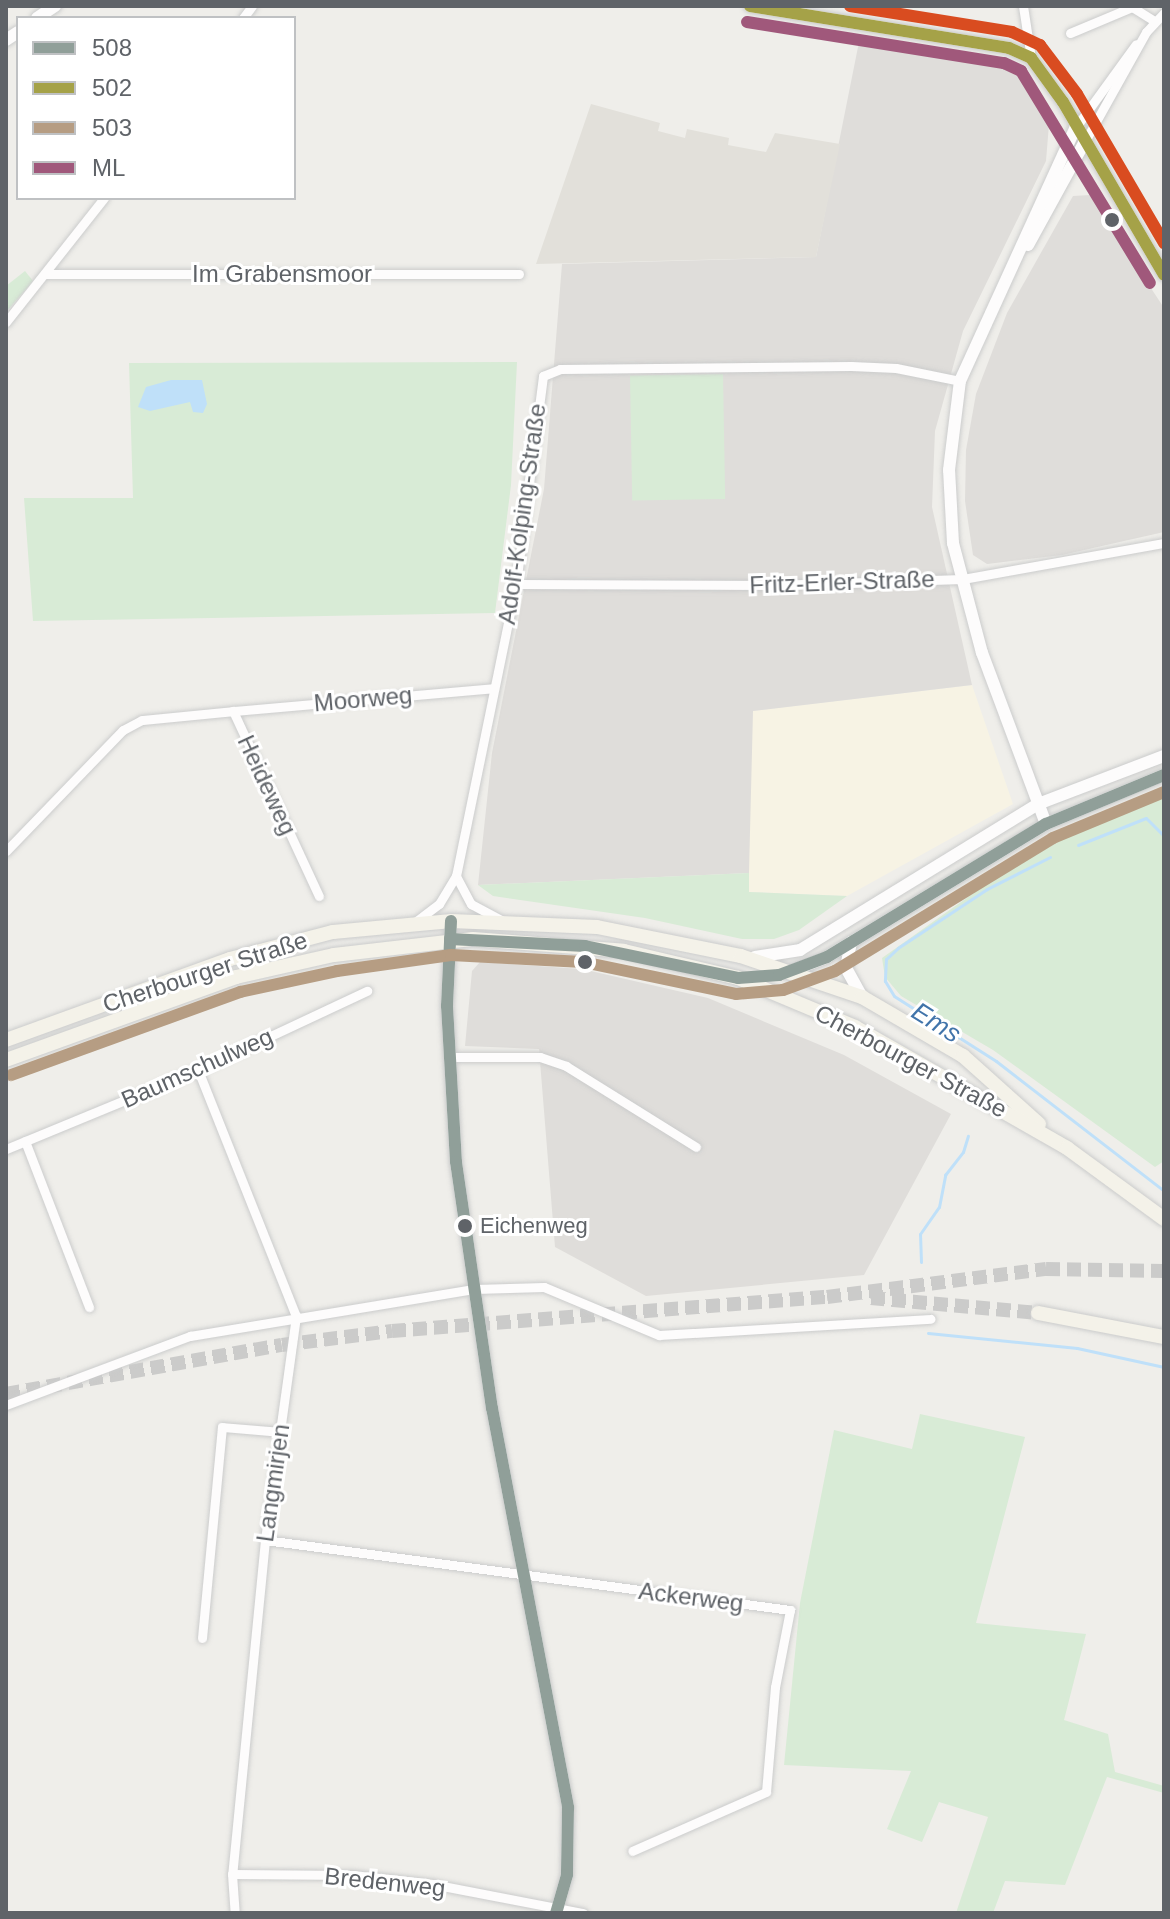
<!DOCTYPE html>
<meta charset="utf-8">
<style>
body{margin:0}
#map{position:relative;width:1170px;height:1919px;overflow:hidden;background:#efeeea;font-family:Arial,sans-serif}
div>[style]{position:absolute}
.commercial>*{inset:0;background:#f7f3e4}
.industrial>*{inset:0;background:#dfddda}
.education>*{inset:0;background:#e2e0da}
.green>*{inset:0;background:#d8ebd6;transform-origin:0 0}
.water>*{inset:0;background:#bfe0f9}
.stream>*{height:3px;margin:-1.5px;padding:0 1.5px;transform-origin:1.5px;border-radius:1.5px;background:#bfe0f9}
.primary-tunnel>*{height:14px;margin-top:-7px;transform-origin:0;background:repeating-linear-gradient(90deg,#cbcbca 0 14px,transparent 0 21px)}
.roads{filter:drop-shadow(0 0 2px #cbcccc) drop-shadow(0 0 2px #cbcccc)}
.street>*{height:9px;margin:-4.5px;padding:0 4.5px;transform-origin:4.5px;border-radius:4.5px;background:#fdfcfc}
.secondary>*{height:12px;margin:-6px;padding:0 6px;transform-origin:6px;border-radius:6px;background:#fdfcfc}
.primary>*{height:14px;margin:-7px;padding:0 7px;transform-origin:7px;border-radius:7px;background:#f4f2e9}
.bus-1>*{height:12px;margin:-6px;padding:0 6px;transform-origin:6px;border-radius:6px;background:#909f99}
.bus-2>*{height:12px;margin:-6px;padding:0 6px;transform-origin:6px;border-radius:6px;background:#a5a248}
.bus-3>*{height:12px;margin:-6px;padding:0 6px;transform-origin:6px;border-radius:6px;background:#b69d83}
.bus-4>*{height:12px;margin:-6px;padding:0 6px;transform-origin:6px;border-radius:6px;background:#a0587b}
.bus-5>*{height:12px;margin:-6px;padding:0 6px;transform-origin:6px;border-radius:6px;background:#d94c20}
.dots>*{width:22px;height:22px;translate:-50% -50%;box-sizing:border-box;border:4px solid #fff;border-radius:50%}
span{translate:-50% -50%;white-space:nowrap;text-align:center;line-height:1.15;-webkit-text-stroke:6px #fff;paint-order:stroke}
.bus-label{font-size:22px;color:#5f6368}
.left{translate:0 -50%;text-align:left}
.street-label{font-size:24px;color:#5f6368}
.water-label{font-size:26px;color:#4174aa;font-style:italic}
.frame{position:absolute;inset:0;border:8px solid #5f6368;pointer-events:none}
.legend{position:absolute;left:16px;top:16px;width:280px;height:184px;box-sizing:border-box;background:#fff;border:2px solid #bfc1c3;margin:0;padding:10px 14px;list-style:none;font-size:24px;color:#5f6368}
.legend li{display:flex;align-items:center;gap:16px;height:40px}
.legend b{width:40px;border:2px solid #bfc1c3}
</style>
<div id="map">
<div class="commercial">
<i style="clip-path:polygon(972px 685px,1013px 804px,847px 896px,748px 892px,752px 711px)"></i>
</div>
<div class="industrial">
<i style="clip-path:polygon(860px 37px,1014px 62px,1050px 112px,1046px 161px,963px 331px,935px 431px,932px 507px,972px 685px,753px 711px,749px 873px,478px 885px,492px 753px,544px 489px,562px 264px,816px 257px)"></i>
<i style="clip-path:polygon(1090px 195px,1164px 308px,1164px 532px,1062px 555px,987px 564px,973px 555px,965px 501px,966px 450px,976px 394px,1007px 313px,1073px 196px)"></i>
<i style="clip-path:polygon(480px 962px,582px 969px,708px 998px,844px 1055px,951px 1114px,864px 1275px,646px 1296px,555px 1247px,539px 1049px,465px 1046px,472px 971px)"></i>
</div>
<div class="education">
<i style="clip-path:polygon(591px 104px,660px 123px,658px 131px,685px 138px,687px 129px,729px 138px,728px 145px,766px 152px,775px 133px,840px 144px,816px 257px,536px 264px)"></i>
</div>
<div class="green">
<i style="clip-path:polygon(25px 271px,33px 281px,6px 312px,6px 286px)"></i>
<i style="clip-path:polygon(517px 362px,511px 485px,495px 613px,33px 621px,24px 498px,133px 498px,129px 363px)"></i>
<i style="left:723px;top:374px;width:125px;height:93px;rotate:89deg"></i>
<i style="clip-path:polygon(1164px 795px,1164px 1161px,1155px 1167px,993px 1050px,901px 996px,885px 977px,882px 958px,1009px 868px,1094px 823px)"></i>
<i style="clip-path:polygon(749px 873px,749px 892px,847px 896px,799px 930px,774px 939px,742px 939px,645px 918px,493px 896px,478px 885px)"></i>
<i style="clip-path:polygon(920px 1414px,1025px 1437px,976px 1623px,1086px 1634px,1064px 1720px,1108px 1734px,1115px 1772px,1164px 1786px,1164px 1793px,1107px 1777px,1065px 1885px,1005px 1881px,993px 1913px,956px 1913px,988px 1817px,939px 1802px,922px 1842px,887px 1829px,911px 1771px,784px 1765px,800px 1603px,834px 1430px,912px 1449px)"></i>
</div>
<div class="water">
<i style="clip-path:polygon(171px 380px,202px 380px,207px 404px,203px 413px,193px 412px,190px 402px,150px 411px,138px 407px,146px 387px)"></i>
</div>
<div class="stream">
<i style="left:1078px;top:845px;width:73px;rotate:-21.7deg"></i>
<i style="left:1146px;top:818px;width:25px;rotate:45deg"></i>
<i style="left:1050px;top:857px;width:71px;rotate:153.1deg"></i>
<i style="left:987px;top:889px;width:107px;rotate:146.5deg"></i>
<i style="left:898px;top:948px;width:16px;rotate:137deg"></i>
<i style="left:886px;top:959px;width:22px;rotate:93deg"></i>
<i style="left:885px;top:981px;width:17px;rotate:59deg"></i>
<i style="left:894px;top:996px;width:121px;rotate:32.5deg"></i>
<i style="left:996px;top:1061px;width:212px;rotate:37.7deg"></i>
<i style="left:921px;top:1262px;width:28px;rotate:-92deg"></i>
<i style="left:920px;top:1234px;width:33px;rotate:-55deg"></i>
<i style="left:939px;top:1207px;width:33px;rotate:-79deg"></i>
<i style="left:945px;top:1175px;width:29px;rotate:-52deg"></i>
<i style="left:963px;top:1152px;width:17px;rotate:-73deg"></i>
<i style="left:928px;top:1333px;width:150px;rotate:5.7deg"></i>
<i style="left:1077px;top:1348px;width:89px;rotate:12.3deg"></i>
</div>
<div class="primary-tunnel">
<i style="left:871px;top:1298px;width:168px;rotate:5.1deg"></i>
<i style="left:6px;top:1394px;width:280px;rotate:-10.1deg"></i>
<i style="left:282px;top:1345px;width:111px;rotate:-7.3deg"></i>
<i style="left:392px;top:1331px;width:436px;rotate:-4.5deg"></i>
<i style="left:827px;top:1297px;width:221px;rotate:-7.3deg"></i>
<i style="left:1046px;top:1269px;width:118px;rotate:1deg"></i>
</div>
<div class="roads">
<div class="street">
<i style="left:1023px;top:6px;width:53px;rotate:81.3deg"></i>
<i style="left:243px;top:18px;width:15px;rotate:-53deg"></i>
<i style="left:1070px;top:33px;width:67px;rotate:-22.8deg"></i>
<i style="left:1132px;top:7px;width:26px;rotate:32deg"></i>
<i style="left:1076px;top:127px;width:102px;rotate:-54.1deg"></i>
<i style="left:1084px;top:143px;width:127px;rotate:-60.8deg"></i>
<i style="left:1146px;top:32px;width:26px;rotate:-47deg"></i>
<i style="left:45px;top:274px;width:474px"></i>
<i style="left:6px;top:322px;width:158px;rotate:-51.7deg"></i>
<i style="left:516px;top:584px;width:256px;rotate:0.2deg"></i>
<i style="left:772px;top:585px;width:191px;rotate:-1.8deg"></i>
<i style="left:963px;top:579px;width:204px;rotate:-10.2deg"></i>
<i style="left:233px;top:711px;width:262px;rotate:-5deg"></i>
<i style="left:6px;top:851px;width:168px;rotate:-46deg"></i>
<i style="left:123px;top:730px;width:21px;rotate:-28deg"></i>
<i style="left:142px;top:720px;width:91px;rotate:-5.6deg"></i>
<i style="left:233px;top:711px;width:204px;rotate:65.1deg"></i>
<i style="left:456px;top:876px;width:32px;rotate:62deg"></i>
<i style="left:471px;top:904px;width:34px;rotate:28deg"></i>
<i style="left:415px;top:922px;width:30px;rotate:-37deg"></i>
<i style="left:439px;top:904px;width:33px;rotate:-59deg"></i>
<i style="left:456px;top:876px;width:298px;rotate:-78.4deg"></i>
<i style="left:516px;top:584px;width:210px;rotate:-82.6deg"></i>
<i style="left:543px;top:376px;width:18px;rotate:-22deg"></i>
<i style="left:560px;top:369px;width:291px;rotate:-0.6deg"></i>
<i style="left:851px;top:366px;width:45px;rotate:2.5deg"></i>
<i style="left:896px;top:368px;width:65px;rotate:11.5deg"></i>
<i style="left:449px;top:1057px;width:91px"></i>
<i style="left:540px;top:1057px;width:28px;rotate:19deg"></i>
<i style="left:566px;top:1066px;width:153px;rotate:31.9deg"></i>
<i style="left:198px;top:1070px;width:265px;rotate:68.3deg"></i>
<i style="left:296px;top:1316px;width:226px;rotate:97.9deg"></i>
<i style="left:265px;top:1540px;width:336px;rotate:95.6deg"></i>
<i style="left:232px;top:1874px;width:39px;rotate:86deg"></i>
<i style="left:25px;top:1141px;width:178px;rotate:68.9deg"></i>
<i style="left:6px;top:1149px;width:208px;rotate:-22.4deg"></i>
<i style="left:198px;top:1070px;width:187px;rotate:-25.1deg"></i>
<i style="left:6px;top:1405px;width:197px;rotate:-20.6deg"></i>
<i style="left:190px;top:1336px;width:289px;rotate:-9.4deg"></i>
<i style="left:475px;top:1289px;width:69px;rotate:-1.7deg"></i>
<i style="left:544px;top:1287px;width:125px;rotate:22.7deg"></i>
<i style="left:659px;top:1335px;width:272px;rotate:-3.4deg"></i>
<i style="left:265px;top:1540px;width:530px;rotate:7.59deg"></i>
<i style="left:790px;top:1610px;width:78px;rotate:101deg"></i>
<i style="left:775px;top:1687px;width:105px;rotate:94.9deg"></i>
<i style="left:766px;top:1792px;width:146px;rotate:156.2deg"></i>
<i style="left:202px;top:1638px;width:212px;rotate:-84.6deg"></i>
<i style="left:222px;top:1427px;width:58px;rotate:4.9deg"></i>
<i style="left:232px;top:1874px;width:121px;rotate:0.5deg"></i>
<i style="left:353px;top:1875px;width:80px;rotate:6.5deg"></i>
<i style="left:432px;top:1884px;width:154px;rotate:10.9deg"></i>
</div>
<div class="secondary">
<i style="left:750px;top:6px;width:262px;rotate:9.2deg"></i>
<i style="left:1009px;top:48px;width:24px;rotate:24deg"></i>
<i style="left:1031px;top:58px;width:54px;rotate:54deg"></i>
<i style="left:1063px;top:102px;width:200px;rotate:59.7deg"></i>
<i style="left:37px;top:18px;width:22px;rotate:-34deg"></i>
<i style="left:6px;top:40px;width:14px;rotate:-34deg"></i>
<i style="left:1028px;top:245px;width:116px;rotate:-61.2deg"></i>
<i style="left:1046px;top:824px;width:183px;rotate:-110.5deg"></i>
<i style="left:982px;top:653px;width:114px;rotate:-104.8deg"></i>
<i style="left:953px;top:543px;width:73px;rotate:-93.1deg"></i>
<i style="left:949px;top:470px;width:90px;rotate:-83deg"></i>
<i style="left:960px;top:381px;width:279px;rotate:-65.5deg"></i>
<i style="left:451px;top:921px;width:85px;rotate:92.7deg"></i>
<i style="left:447px;top:1006px;width:156px;rotate:86.7deg"></i>
<i style="left:456px;top:1162px;width:249px;rotate:81.7deg"></i>
<i style="left:492px;top:1408px;width:407px;rotate:79.2deg"></i>
<i style="left:568px;top:1808px;width:67px;rotate:90.9deg"></i>
<i style="left:567px;top:1875px;width:40px;rotate:106deg"></i>
<i style="left:851px;top:942px;width:26px;rotate:101deg"></i>
<i style="left:846px;top:968px;width:33px;rotate:61deg"></i>
<i style="left:755px;top:957px;width:46px;rotate:-8.8deg"></i>
<i style="left:800px;top:950px;width:279px;rotate:-31.5deg"></i>
<i style="left:1038px;top:804px;width:135px;rotate:-20.9deg"></i>
<i style="left:791px;top:971px;width:39px;rotate:-21deg"></i>
<i style="left:827px;top:957px;width:256px;rotate:-31.3deg"></i>
<i style="left:1046px;top:824px;width:128px;rotate:-22.6deg"></i>
</div>
<div class="primary">
<i style="left:6px;top:1040px;width:238px;rotate:-19.9deg"></i>
<i style="left:230px;top:959px;width:106px;rotate:-14.7deg"></i>
<i style="left:333px;top:932px;width:119px;rotate:-5.3deg"></i>
<i style="left:451px;top:921px;width:146px;rotate:2.4deg"></i>
<i style="left:597px;top:927px;width:147px;rotate:11.4deg"></i>
<i style="left:741px;top:956px;width:128px;rotate:18.7deg"></i>
<i style="left:862px;top:997px;width:117px;rotate:30.3deg"></i>
<i style="left:963px;top:1056px;width:102px;rotate:41.8deg"></i>
<i style="left:6px;top:1060px;width:245px;rotate:-19.8deg"></i>
<i style="left:236px;top:977px;width:100px;rotate:-12.7deg"></i>
<i style="left:334px;top:955px;width:140px;rotate:-6.6deg"></i>
<i style="left:473px;top:939px;width:151px;rotate:4.5deg"></i>
<i style="left:624px;top:951px;width:117px;rotate:13.3deg"></i>
<i style="left:738px;top:978px;width:127px;rotate:22.7deg"></i>
<i style="left:855px;top:1027px;width:244px;rotate:29.7deg"></i>
<i style="left:1067px;top:1148px;width:120px;rotate:36.2deg"></i>
<i style="left:1038px;top:1313px;width:128px;rotate:10.8deg"></i>
</div>
</div>
<div class="bus-1">
<i style="left:451px;top:921px;width:85px;rotate:92.7deg"></i>
<i style="left:447px;top:1006px;width:156px;rotate:86.7deg"></i>
<i style="left:456px;top:1162px;width:249px;rotate:81.7deg"></i>
<i style="left:492px;top:1408px;width:407px;rotate:79.2deg"></i>
<i style="left:568px;top:1808px;width:67px;rotate:90.9deg"></i>
<i style="left:567px;top:1875px;width:40px;rotate:106deg"></i>
<i style="left:450px;top:939px;width:135px;rotate:3deg"></i>
<i style="left:585px;top:946px;width:156px;rotate:11.8deg"></i>
<i style="left:738px;top:978px;width:41px;rotate:-4.2deg"></i>
<i style="left:779px;top:975px;width:51px;rotate:-20.6deg"></i>
<i style="left:827px;top:957px;width:256px;rotate:-31.3deg"></i>
<i style="left:1046px;top:824px;width:128px;rotate:-22.6deg"></i>
</div>
<div class="bus-2">
<i style="left:750px;top:6px;width:262px;rotate:9.2deg"></i>
<i style="left:1009px;top:48px;width:24px;rotate:24deg"></i>
<i style="left:1031px;top:58px;width:54px;rotate:54deg"></i>
<i style="left:1063px;top:102px;width:200px;rotate:59.7deg"></i>
</div>
<div class="bus-3">
<i style="left:11px;top:1075px;width:244px;rotate:-19.9deg"></i>
<i style="left:240px;top:992px;width:99px;rotate:-12.2deg"></i>
<i style="left:337px;top:971px;width:115px;rotate:-8deg"></i>
<i style="left:451px;top:955px;width:132px;rotate:3deg"></i>
<i style="left:583px;top:962px;width:156px;rotate:11.8deg"></i>
<i style="left:736px;top:994px;width:47px;rotate:-4.9deg"></i>
<i style="left:783px;top:990px;width:55px;rotate:-20.1deg"></i>
<i style="left:835px;top:971px;width:255px;rotate:-31.4deg"></i>
<i style="left:1053px;top:838px;width:120px;rotate:-22.5deg"></i>
</div>
<div class="bus-4">
<i style="left:747px;top:22px;width:260px;rotate:9.1deg"></i>
<i style="left:1004px;top:63px;width:19px;rotate:25deg"></i>
<i style="left:1021px;top:71px;width:248px;rotate:58.7deg"></i>
</div>
<div class="bus-5">
<i style="left:850px;top:6px;width:164px;rotate:9.1deg"></i>
<i style="left:1012px;top:32px;width:31px;rotate:25deg"></i>
<i style="left:1040px;top:45px;width:61px;rotate:52.9deg"></i>
<i style="left:1077px;top:94px;width:173px;rotate:59.7deg"></i>
</div>
<div class="dots">
<i style="left:1112px;top:220px;background:#5f6368"></i>
<i style="left:585px;top:962px;background:#5f6368"></i>
<i style="left:465px;top:1226px;background:#5f6368"></i>
</div>
<div class="bus-label">
<span class="left" style="left:480px;top:1226px">Eichenweg</span>
</div>
<div class="street-label">
<span style="left:282px;top:274px">Im Grabensmoor</span>
<span style="left:522px;top:514px;rotate:-82deg">Adolf-Kolping-Straße</span>
<span style="left:842px;top:582px;rotate:-2deg">Fritz-Erler-Straße</span>
<span style="left:363px;top:699px;rotate:-5deg">Moorweg</span>
<span style="left:267px;top:785px;rotate:65deg">Heideweg</span>
<span style="left:205px;top:972px;rotate:-18deg">Cherbourger Straße</span>
<span style="left:911px;top:1061px;rotate:28deg">Cherbourger Straße</span>
<span style="left:197px;top:1068px;rotate:-24deg">Baumschulweg</span>
<span style="left:273px;top:1483px;rotate:-82deg">Langmirjen</span>
<span style="left:691px;top:1597px;rotate:7deg">Ackerweg</span>
<span style="left:385px;top:1882px;rotate:6deg">Bredenweg</span>
</div>
<div class="water-label">
<span style="left:936px;top:1023px;rotate:32deg">Ems</span>
</div>
<div class="frame"></div>
<ul class="legend">
<li><b style="height:10px;background:#909f99"></b>508</li>
<li><b style="height:10px;background:#a5a248"></b>502</li>
<li><b style="height:10px;background:#b69d83"></b>503</li>
<li><b style="height:10px;background:#a0587b"></b>ML</li>
</ul>
</div>
